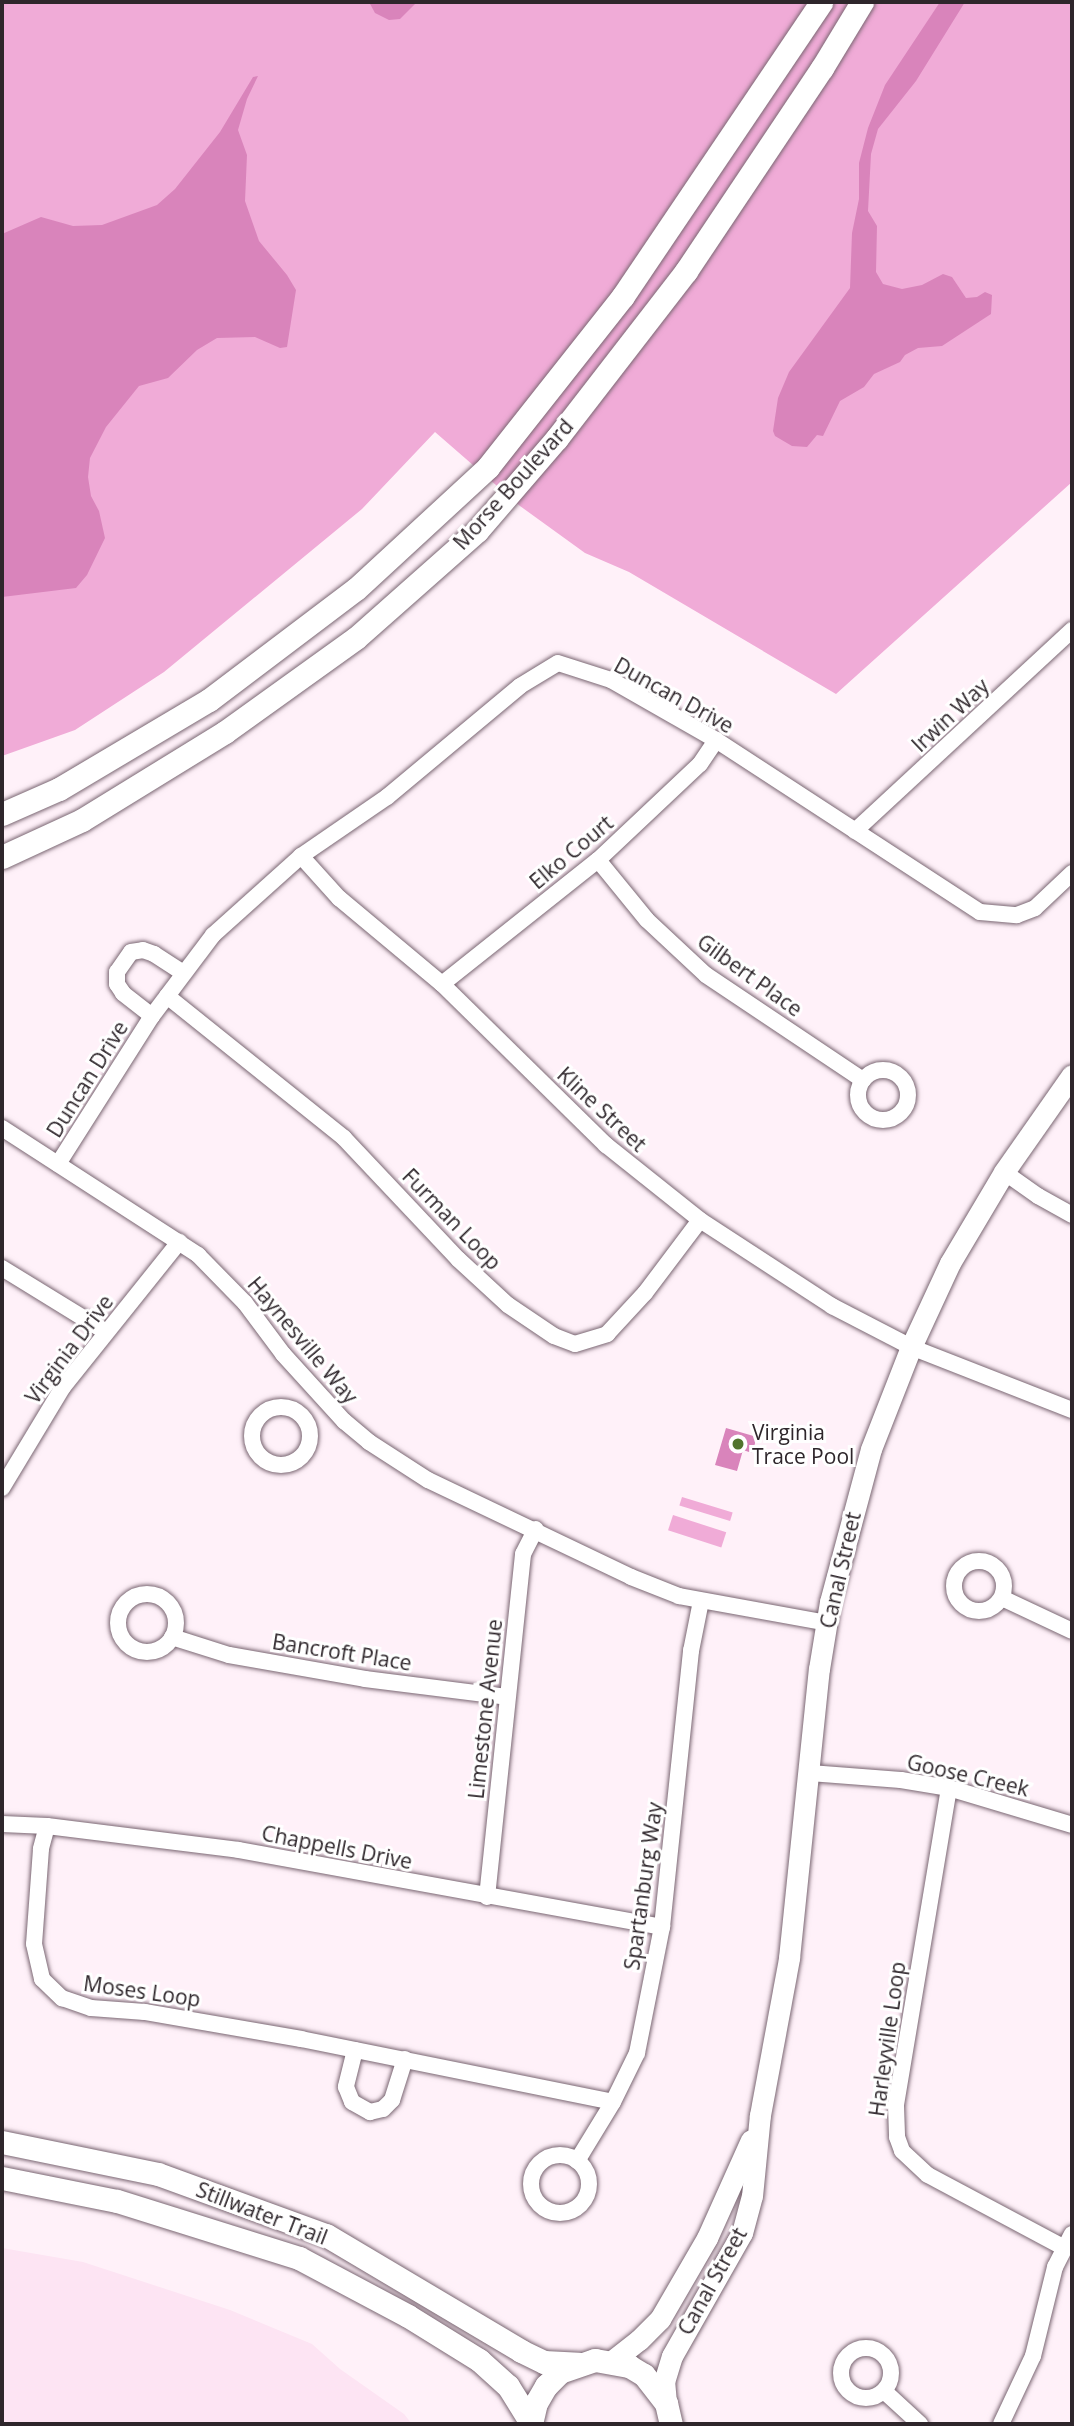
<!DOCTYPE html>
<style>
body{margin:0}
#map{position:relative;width:1074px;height:2426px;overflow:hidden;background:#fff1f9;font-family:"Open Sans",sans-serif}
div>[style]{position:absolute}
.built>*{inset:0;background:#fde4f3}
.green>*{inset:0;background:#f0abd7;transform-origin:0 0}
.water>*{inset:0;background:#d984bb}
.roads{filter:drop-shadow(0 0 2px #7a6672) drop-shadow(0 0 2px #7a6672)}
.minor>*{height:16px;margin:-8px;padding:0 8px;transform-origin:8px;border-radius:8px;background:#fff}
.minor>.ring{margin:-8px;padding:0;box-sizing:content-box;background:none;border:16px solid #fff;border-radius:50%}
.tertiary>*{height:21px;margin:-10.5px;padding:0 10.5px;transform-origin:10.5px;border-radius:10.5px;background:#fff}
.secondary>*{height:23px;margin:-11.5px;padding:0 11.5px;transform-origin:11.5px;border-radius:11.5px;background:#fff}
.dots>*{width:19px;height:19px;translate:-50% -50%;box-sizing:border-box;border:4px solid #fff;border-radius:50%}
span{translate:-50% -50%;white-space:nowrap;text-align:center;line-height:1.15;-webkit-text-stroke:6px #fff;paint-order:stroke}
.street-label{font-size:21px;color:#2e262b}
.poi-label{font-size:21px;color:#2e262b}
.left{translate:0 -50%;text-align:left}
.frame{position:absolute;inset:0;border:4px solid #2e262b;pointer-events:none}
</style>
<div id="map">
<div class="built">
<i style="clip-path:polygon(2px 2248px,83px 2262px,230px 2310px,312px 2344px,340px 2369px,404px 2414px,412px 2424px,2px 2424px)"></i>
</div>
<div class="green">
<i style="clip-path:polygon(2px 2px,1072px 2px,1072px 482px,836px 694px,629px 572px,585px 553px,520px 506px,435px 432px,362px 509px,164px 672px,75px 730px,2px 756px)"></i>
<i style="left:682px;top:1497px;width:53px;height:9px;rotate:17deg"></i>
<i style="left:673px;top:1515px;width:56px;height:16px;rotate:18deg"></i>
</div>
<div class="water">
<i style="clip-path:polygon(369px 2px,417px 2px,400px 19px,389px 20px,375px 13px)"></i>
<i style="clip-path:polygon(940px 2px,965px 2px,916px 81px,878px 129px,871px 154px,868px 211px,877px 226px,876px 272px,883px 284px,902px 289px,922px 285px,943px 274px,952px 277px,966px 298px,977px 297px,985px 292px,992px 295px,991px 314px,942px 346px,918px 348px,905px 355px,900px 362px,874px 374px,864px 387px,840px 401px,823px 436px,817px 435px,807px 447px,792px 446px,775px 436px,773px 431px,778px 398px,789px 372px,850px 288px,852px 233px,859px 199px,859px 163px,868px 128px,885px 85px)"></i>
<i style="clip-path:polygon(258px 76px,247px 99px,238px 130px,247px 155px,245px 201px,259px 241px,287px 275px,296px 290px,287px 347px,280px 348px,255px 337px,217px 338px,197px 350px,168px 378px,139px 386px,106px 427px,90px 458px,88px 477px,91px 496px,99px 511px,105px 538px,87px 575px,76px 588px,2px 597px,2px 234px,41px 217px,73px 226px,102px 225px,157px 205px,175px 189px,220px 132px,253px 77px)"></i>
<i style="clip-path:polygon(726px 1428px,757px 1437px,752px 1453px,743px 1450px,737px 1471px,715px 1465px)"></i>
</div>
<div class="roads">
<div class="minor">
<i style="left:855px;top:831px;width:296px;rotate:-42.8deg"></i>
<i style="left:301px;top:856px;width:57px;rotate:47.9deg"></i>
<i style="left:339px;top:898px;width:134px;rotate:39.9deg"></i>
<i style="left:442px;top:984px;width:230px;rotate:44.5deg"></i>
<i style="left:606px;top:1145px;width:120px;rotate:38.6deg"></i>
<i style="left:700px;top:1220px;width:158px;rotate:33.1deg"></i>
<i style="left:832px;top:1306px;width:89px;rotate:27.4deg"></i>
<i style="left:911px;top:1347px;width:173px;rotate:21.4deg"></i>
<i style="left:598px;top:860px;width:77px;rotate:50.8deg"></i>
<i style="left:647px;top:920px;width:81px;rotate:43deg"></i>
<i style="left:706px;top:975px;width:189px;rotate:33.8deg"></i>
<i style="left:442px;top:984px;width:199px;rotate:-38.5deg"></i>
<i style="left:598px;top:860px;width:140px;rotate:-43.3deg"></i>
<i style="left:700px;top:764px;width:29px;rotate:-56deg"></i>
<i style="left:167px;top:996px;width:227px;rotate:38.7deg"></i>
<i style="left:344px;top:1138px;width:166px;rotate:46.7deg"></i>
<i style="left:458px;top:1259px;width:68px;rotate:42.6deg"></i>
<i style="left:508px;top:1305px;width:55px;rotate:34deg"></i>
<i style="left:554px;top:1336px;width:22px;rotate:21deg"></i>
<i style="left:575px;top:1344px;width:34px;rotate:-17deg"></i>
<i style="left:607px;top:1334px;width:56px;rotate:-47.2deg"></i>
<i style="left:645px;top:1293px;width:91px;rotate:-53deg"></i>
<i style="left:152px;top:1016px;width:37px;rotate:-142deg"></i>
<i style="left:123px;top:993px;width:11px;rotate:-124deg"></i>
<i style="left:117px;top:984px;width:12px;rotate:-90deg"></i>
<i style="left:117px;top:972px;width:24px;rotate:-55deg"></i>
<i style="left:131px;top:952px;width:12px;rotate:-9deg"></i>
<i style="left:143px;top:950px;width:12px;rotate:20deg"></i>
<i style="left:154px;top:954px;width:35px;rotate:33deg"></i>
<i class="ring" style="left:858px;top:1070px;width:34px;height:34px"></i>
<i style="left:2px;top:1128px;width:234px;rotate:32.9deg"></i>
<i style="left:198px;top:1255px;width:67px;rotate:45.6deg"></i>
<i style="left:245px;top:1303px;width:64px;rotate:53.3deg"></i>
<i style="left:283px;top:1354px;width:91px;rotate:47.7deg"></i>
<i style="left:344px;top:1421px;width:33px;rotate:40deg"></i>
<i style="left:369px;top:1442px;width:70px;rotate:32.8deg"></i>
<i style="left:428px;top:1480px;width:225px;rotate:25.5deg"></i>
<i style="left:631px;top:1577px;width:52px;rotate:21.6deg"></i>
<i style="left:679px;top:1596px;width:150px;rotate:10.3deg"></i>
<i style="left:58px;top:1164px;width:175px;rotate:-57.6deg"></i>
<i style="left:152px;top:1016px;width:101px;rotate:-53deg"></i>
<i style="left:213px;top:935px;width:118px;rotate:-41.9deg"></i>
<i style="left:301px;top:856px;width:104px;rotate:-34.5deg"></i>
<i style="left:387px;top:797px;width:173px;rotate:-39.8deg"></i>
<i style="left:520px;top:686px;width:44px;rotate:-31.2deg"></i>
<i style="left:558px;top:663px;width:56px;rotate:17.8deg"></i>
<i style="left:611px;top:680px;width:121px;rotate:29.7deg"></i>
<i style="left:716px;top:740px;width:315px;rotate:33.1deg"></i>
<i style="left:980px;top:912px;width:37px;rotate:5deg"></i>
<i style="left:1017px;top:915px;width:19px;rotate:-21deg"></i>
<i style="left:1035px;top:908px;width:51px;rotate:-43.4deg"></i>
<i style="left:1004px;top:1172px;width:42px;rotate:35.2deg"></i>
<i style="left:1038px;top:1196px;width:39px;rotate:29deg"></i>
<i style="left:2px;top:1268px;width:122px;rotate:31.6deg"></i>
<i class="ring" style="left:252px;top:1407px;width:42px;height:42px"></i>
<i style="left:2px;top:1488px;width:118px;rotate:-58.9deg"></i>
<i style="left:63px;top:1387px;width:186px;rotate:-51.3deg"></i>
<i class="ring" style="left:954px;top:1561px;width:34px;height:34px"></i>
<i class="ring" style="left:118px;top:1594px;width:42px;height:42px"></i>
<i style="left:1002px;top:1598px;width:77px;rotate:25.2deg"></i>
<i style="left:172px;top:1637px;width:60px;rotate:17.5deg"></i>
<i style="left:229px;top:1655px;width:138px;rotate:10deg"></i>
<i style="left:365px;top:1679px;width:143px;rotate:7.2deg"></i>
<i style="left:810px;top:1773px;width:91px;rotate:4.4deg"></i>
<i style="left:901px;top:1780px;width:49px;rotate:9.5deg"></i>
<i style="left:949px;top:1788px;width:128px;rotate:16.7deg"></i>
<i style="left:949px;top:1788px;width:322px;rotate:99.5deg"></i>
<i style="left:896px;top:2106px;width:31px;rotate:88deg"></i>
<i style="left:897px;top:2137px;width:15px;rotate:70deg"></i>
<i style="left:902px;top:2151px;width:35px;rotate:43deg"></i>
<i style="left:928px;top:2175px;width:153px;rotate:28.1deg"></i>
<i style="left:2px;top:1824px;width:45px;rotate:2.5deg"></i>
<i style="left:47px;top:1826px;width:193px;rotate:7.1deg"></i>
<i style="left:239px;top:1850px;width:430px;rotate:10.3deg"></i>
<i style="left:47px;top:1826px;width:24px;rotate:105deg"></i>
<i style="left:41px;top:1849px;width:95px;rotate:94.2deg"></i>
<i style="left:34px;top:1944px;width:36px;rotate:77deg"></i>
<i style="left:42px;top:1979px;width:28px;rotate:44deg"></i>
<i style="left:62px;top:1998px;width:31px;rotate:19deg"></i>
<i style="left:91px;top:2008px;width:54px;rotate:4.2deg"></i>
<i style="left:145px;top:2012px;width:158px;rotate:9.8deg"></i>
<i style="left:301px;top:2039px;width:318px;rotate:11.4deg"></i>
<i style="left:487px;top:1897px;width:345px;rotate:-84deg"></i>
<i style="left:523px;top:1554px;width:28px;rotate:-63deg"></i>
<i style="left:355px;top:2050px;width:38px;rotate:104deg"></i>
<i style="left:346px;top:2087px;width:16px;rotate:68deg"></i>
<i style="left:352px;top:2102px;width:21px;rotate:29deg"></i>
<i style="left:370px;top:2112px;width:13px;rotate:-13deg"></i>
<i style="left:383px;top:2109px;width:13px;rotate:-45deg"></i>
<i style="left:392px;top:2100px;width:43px;rotate:-72.4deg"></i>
<i class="ring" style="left:531px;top:2155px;width:42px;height:42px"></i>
<i style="left:577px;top:2161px;width:69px;rotate:-58.6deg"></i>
<i style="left:613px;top:2102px;width:55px;rotate:-63.9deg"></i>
<i style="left:637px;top:2053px;width:128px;rotate:-78.8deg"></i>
<i style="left:662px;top:1927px;width:278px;rotate:-84deg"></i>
<i style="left:691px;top:1651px;width:51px;rotate:-78.7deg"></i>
<i class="ring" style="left:841px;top:2348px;width:34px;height:34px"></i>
<i style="left:884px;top:2391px;width:49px;rotate:42.5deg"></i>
<i style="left:1001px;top:2424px;width:75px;rotate:-64.8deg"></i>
<i style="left:1033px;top:2356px;width:92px;rotate:-76.1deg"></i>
<i style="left:1055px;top:2267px;width:37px;rotate:-63deg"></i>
</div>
<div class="tertiary">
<i style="left:612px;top:2361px;width:34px;rotate:-38deg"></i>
<i style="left:639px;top:2340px;width:30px;rotate:-45deg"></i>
<i style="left:660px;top:2319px;width:94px;rotate:-59.9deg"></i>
<i style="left:707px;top:2238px;width:107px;rotate:-65.8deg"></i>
<i style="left:666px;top:2403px;width:21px;rotate:-95deg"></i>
<i style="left:664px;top:2382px;width:27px;rotate:-73deg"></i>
<i style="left:672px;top:2356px;width:142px;rotate:-60.4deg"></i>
<i style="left:742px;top:2233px;width:38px;rotate:-75deg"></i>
<i style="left:752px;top:2196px;width:81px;rotate:-84.4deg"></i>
<i style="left:760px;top:2115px;width:160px;rotate:-79.5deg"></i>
<i style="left:789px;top:1958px;width:291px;rotate:-84.1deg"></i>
<i style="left:819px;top:1669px;width:68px;rotate:-80.7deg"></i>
<i style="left:830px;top:1602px;width:158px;rotate:-75deg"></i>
<i style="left:871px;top:1449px;width:110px;rotate:-68.6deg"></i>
<i style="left:911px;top:1347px;width:93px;rotate:-65.1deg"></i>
<i style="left:950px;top:1263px;width:106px;rotate:-59.3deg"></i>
<i style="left:1004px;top:1172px;width:118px;rotate:-55deg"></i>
</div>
<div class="secondary">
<i style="left:2px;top:814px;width:62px;rotate:-23.7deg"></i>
<i style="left:59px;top:789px;width:174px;rotate:-30.7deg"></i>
<i style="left:209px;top:700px;width:184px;rotate:-37.1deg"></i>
<i style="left:356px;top:589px;width:180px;rotate:-42.7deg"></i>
<i style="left:488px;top:467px;width:218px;rotate:-51.7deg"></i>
<i style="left:623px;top:296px;width:354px;rotate:-56deg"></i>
<i style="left:2px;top:857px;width:88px;rotate:-24.8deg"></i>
<i style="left:82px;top:820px;width:168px;rotate:-31.6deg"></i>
<i style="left:225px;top:732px;width:161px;rotate:-35.7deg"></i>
<i style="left:356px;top:638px;width:162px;rotate:-41.5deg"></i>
<i style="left:477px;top:531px;width:123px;rotate:-49.3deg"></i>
<i style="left:557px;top:438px;width:211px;rotate:-52.3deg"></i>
<i style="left:686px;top:271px;width:244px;rotate:-56.2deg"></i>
<i style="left:822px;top:68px;width:77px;rotate:-58.8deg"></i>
<i style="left:2px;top:2142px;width:159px;rotate:11.6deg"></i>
<i style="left:158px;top:2174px;width:179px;rotate:20deg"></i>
<i style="left:326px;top:2235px;width:227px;rotate:30.7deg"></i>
<i style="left:521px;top:2351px;width:25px;rotate:26deg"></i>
<i style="left:544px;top:2362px;width:34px;rotate:3deg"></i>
<i style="left:2px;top:2178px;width:117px;rotate:11.3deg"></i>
<i style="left:117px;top:2201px;width:191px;rotate:17.4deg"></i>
<i style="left:299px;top:2258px;width:123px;rotate:28deg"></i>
<i style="left:408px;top:2316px;width:84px;rotate:31.8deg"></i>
<i style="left:479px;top:2360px;width:39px;rotate:42deg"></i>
<i style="left:508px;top:2386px;width:44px;rotate:58.1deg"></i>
<i style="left:531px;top:2424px;width:22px;rotate:-77deg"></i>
<i style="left:536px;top:2403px;width:20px;rotate:-60deg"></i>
<i style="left:546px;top:2386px;width:20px;rotate:-45deg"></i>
<i style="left:560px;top:2372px;width:37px;rotate:-19deg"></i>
<i style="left:595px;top:2360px;width:35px;rotate:10deg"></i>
<i style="left:629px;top:2366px;width:17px;rotate:31deg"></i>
<i style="left:644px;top:2375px;width:36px;rotate:52deg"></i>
<i style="left:666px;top:2403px;width:22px;rotate:77deg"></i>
</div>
</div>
<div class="dots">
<i style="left:738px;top:1444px;background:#51742d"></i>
</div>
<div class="street-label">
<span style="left:513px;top:484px;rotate:-48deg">Morse Boulevard</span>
<span style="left:674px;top:695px;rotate:29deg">Duncan Drive</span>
<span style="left:950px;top:715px;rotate:-43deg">Irwin Way</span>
<span style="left:571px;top:852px;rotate:-40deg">Elko Court</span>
<span style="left:750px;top:975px;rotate:36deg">Gilbert Place</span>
<span style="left:87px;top:1079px;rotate:-58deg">Duncan Drive</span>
<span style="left:602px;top:1109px;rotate:43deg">Kline Street</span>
<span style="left:452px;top:1219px;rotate:46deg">Furman Loop</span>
<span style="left:303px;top:1340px;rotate:50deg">Haynesville Way</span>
<span style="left:69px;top:1349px;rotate:-53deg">Virginia Drive</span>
<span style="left:840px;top:1570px;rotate:-77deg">Canal Street</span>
<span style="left:342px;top:1652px;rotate:9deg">Bancroft Place</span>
<span style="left:485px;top:1709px;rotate:-84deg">Limestone Avenue</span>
<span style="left:968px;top:1775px;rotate:13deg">Goose Creek</span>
<span style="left:337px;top:1847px;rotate:11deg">Chappells Drive</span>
<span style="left:643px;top:1886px;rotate:-82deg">Spartanburg Way</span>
<span style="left:142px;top:1991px;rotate:8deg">Moses Loop</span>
<span style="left:887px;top:2039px;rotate:-82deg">Harleyville Loop</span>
<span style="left:262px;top:2213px;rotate:21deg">Stillwater Trail</span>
<span style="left:712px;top:2281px;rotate:-61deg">Canal Street</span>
</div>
<div class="poi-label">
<span class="left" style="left:752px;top:1444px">Virginia<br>Trace Pool</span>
</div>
<div class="frame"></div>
</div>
